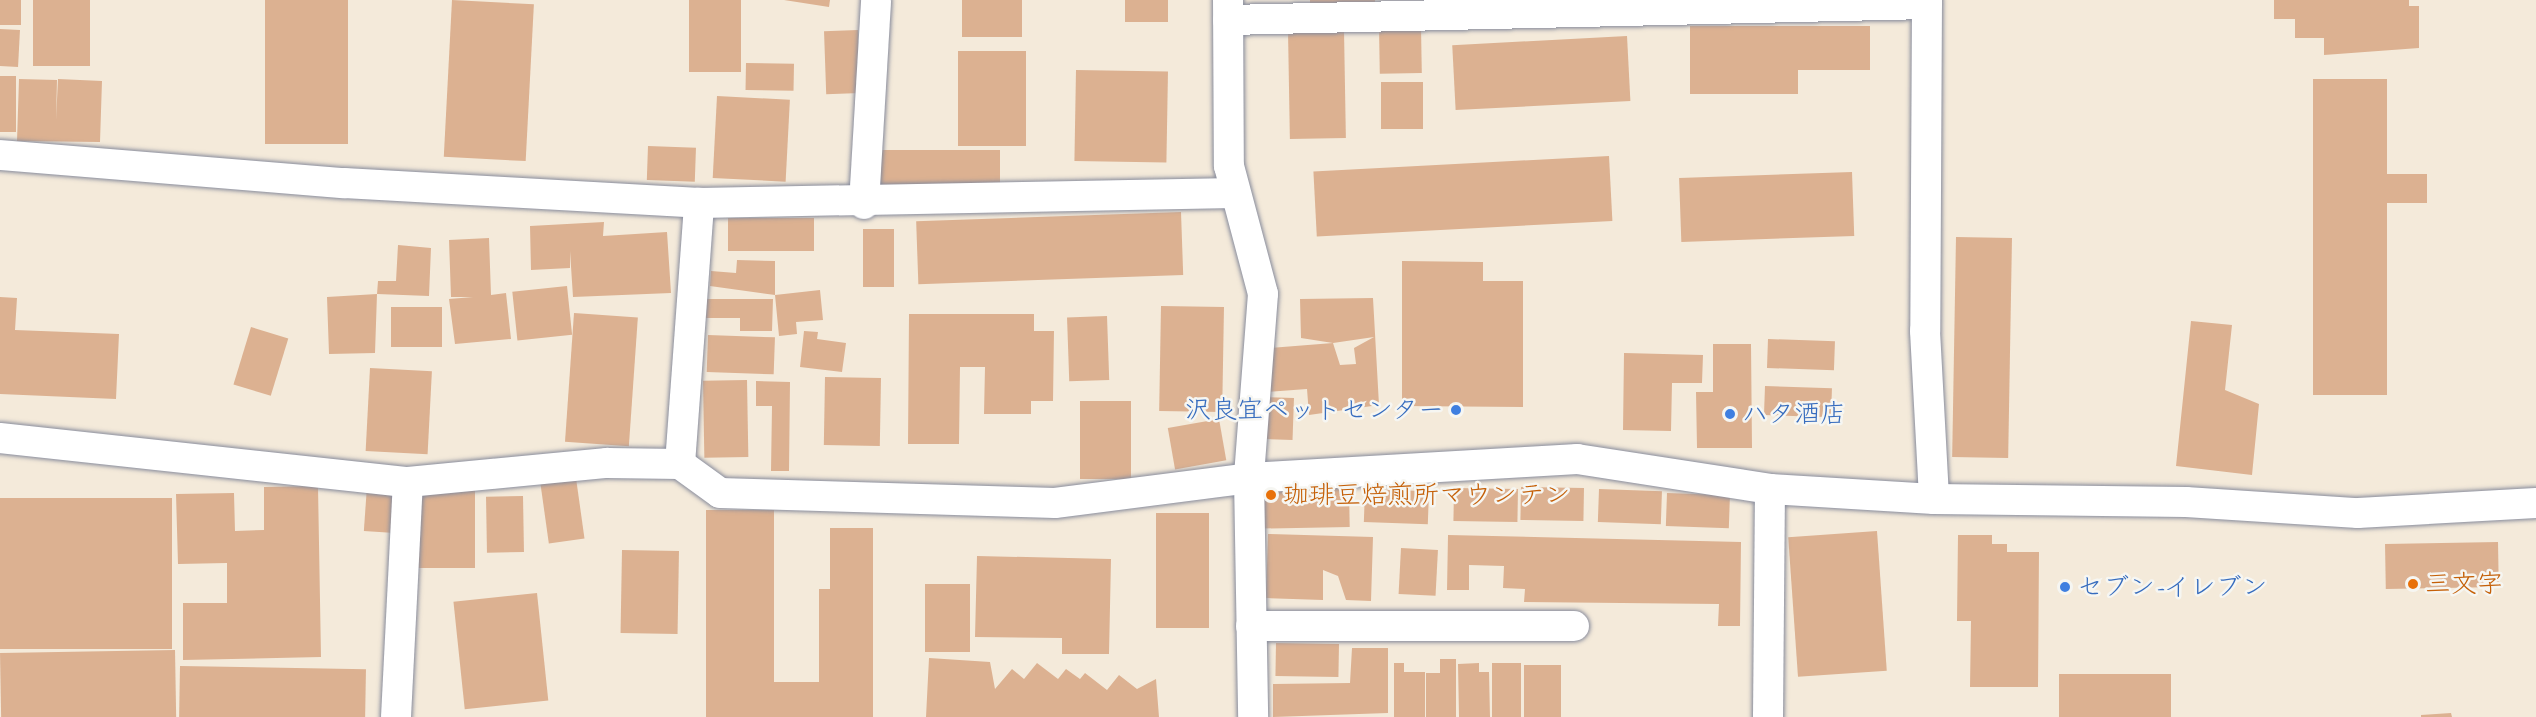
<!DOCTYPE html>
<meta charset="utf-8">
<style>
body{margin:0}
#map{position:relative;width:2536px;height:717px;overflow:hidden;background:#f4eada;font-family:Caveat,"Klee One",sans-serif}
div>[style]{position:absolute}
.building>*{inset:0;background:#dcb191;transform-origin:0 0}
.roads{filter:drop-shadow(0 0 2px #888c9c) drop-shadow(0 0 2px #888c9c)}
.street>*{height:30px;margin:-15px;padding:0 15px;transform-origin:15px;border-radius:15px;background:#fff}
.dots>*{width:16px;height:16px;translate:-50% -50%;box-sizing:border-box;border:3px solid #f6f6f2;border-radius:50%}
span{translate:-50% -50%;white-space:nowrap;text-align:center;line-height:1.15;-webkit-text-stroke:5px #f6f6f2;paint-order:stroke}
.shop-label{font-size:26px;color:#366cbe}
.right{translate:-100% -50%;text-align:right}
.left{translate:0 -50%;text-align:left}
.food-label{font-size:26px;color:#c56008}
</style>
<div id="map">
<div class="building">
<i style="left:0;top:0;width:21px;height:25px"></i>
<i style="left:33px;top:0;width:57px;height:66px"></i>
<i style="left:265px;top:0;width:83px;height:144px"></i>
<i style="left:452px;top:0;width:82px;height:157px;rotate:3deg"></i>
<i style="left:689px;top:0;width:52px;height:72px"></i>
<i style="clip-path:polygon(784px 0,830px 0,829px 7px)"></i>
<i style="left:962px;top:0;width:60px;height:37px"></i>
<i style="left:1125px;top:0;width:43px;height:22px"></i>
<i style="left:1310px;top:0;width:65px;height:8px"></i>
<i style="clip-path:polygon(2274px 0,2409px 0,2409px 6px,2419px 6px,2419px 48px,2324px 55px,2324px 38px,2295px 38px,2295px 19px,2274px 19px)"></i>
<i style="clip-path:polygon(1690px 26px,1870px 26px,1870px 70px,1798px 70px,1798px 94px,1690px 94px)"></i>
<i style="left:1421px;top:27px;width:46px;height:42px;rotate:89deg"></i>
<i style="left:0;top:29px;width:20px;height:37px;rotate:3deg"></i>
<i style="left:858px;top:30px;width:63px;height:34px;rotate:88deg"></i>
<i style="left:1344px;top:30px;width:108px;height:56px;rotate:89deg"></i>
<i style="left:1627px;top:36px;width:65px;height:175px;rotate:87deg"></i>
<i style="left:958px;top:51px;width:68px;height:95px"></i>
<i style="left:746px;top:63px;width:48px;height:27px;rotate:1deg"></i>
<i style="left:1076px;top:70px;width:92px;height:91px;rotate:1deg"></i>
<i style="left:0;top:76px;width:16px;height:56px"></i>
<i style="clip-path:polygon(19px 79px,57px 80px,56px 120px,58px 79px,102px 81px,100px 142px,17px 141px)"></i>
<i style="clip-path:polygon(2313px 79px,2387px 79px,2387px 174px,2427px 174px,2427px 203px,2387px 203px,2387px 395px,2313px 395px)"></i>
<i style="left:1381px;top:82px;width:42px;height:47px"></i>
<i style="left:717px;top:96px;width:73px;height:82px;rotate:3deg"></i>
<i style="left:648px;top:146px;width:48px;height:34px;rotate:2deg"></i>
<i style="left:878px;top:150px;width:122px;height:36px"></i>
<i style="left:1609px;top:156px;width:65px;height:296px;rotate:87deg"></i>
<i style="left:1852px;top:172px;width:64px;height:173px;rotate:88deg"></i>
<i style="left:1181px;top:212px;width:63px;height:265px;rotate:88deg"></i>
<i style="left:728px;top:218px;width:86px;height:33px"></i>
<i style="clip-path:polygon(604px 222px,603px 236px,667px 232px,671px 293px,573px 297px,570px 251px,570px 268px,531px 270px,530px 226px)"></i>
<i style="left:863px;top:229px;width:31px;height:58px"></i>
<i style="left:1956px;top:237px;width:56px;height:220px;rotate:1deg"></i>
<i style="clip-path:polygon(489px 238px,491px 295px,506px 293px,511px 339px,455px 344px,449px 299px,473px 297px,451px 297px,449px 240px)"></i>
<i style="clip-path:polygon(398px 245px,431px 248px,429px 296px,377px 294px,375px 353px,329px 354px,327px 297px,377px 294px,378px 281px,396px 281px)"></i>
<i style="clip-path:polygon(737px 260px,775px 261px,775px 295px,710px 286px,711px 271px,736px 273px)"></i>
<i style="clip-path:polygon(1402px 261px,1483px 262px,1483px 281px,1523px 281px,1523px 407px,1402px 406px)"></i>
<i style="left:567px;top:286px;width:49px;height:55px;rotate:84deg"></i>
<i style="clip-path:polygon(820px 290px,823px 320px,796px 322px,797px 334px,779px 336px,775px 295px)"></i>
<i style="clip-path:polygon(0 297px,17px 298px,15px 330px,119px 334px,116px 399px,0 394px)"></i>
<i style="clip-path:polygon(evenodd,1373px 298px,1379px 405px,1309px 415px,1307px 389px,1255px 393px,1269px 348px,1333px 343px,1301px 338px,1300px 299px,1373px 298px,1374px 337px,1354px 348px,1356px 364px,1340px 365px,1333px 343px,1374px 337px)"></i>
<i style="clip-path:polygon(707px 299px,773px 299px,772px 331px,740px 331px,740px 318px,706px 318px)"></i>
<i style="left:1161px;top:306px;width:63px;height:105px;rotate:1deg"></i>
<i style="left:391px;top:307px;width:51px;height:40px"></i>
<i style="left:574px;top:313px;width:64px;height:129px;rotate:4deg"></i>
<i style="clip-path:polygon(909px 314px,1034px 314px,1034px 331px,1054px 331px,1053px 401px,1031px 401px,1031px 414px,984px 414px,985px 367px,960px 367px,959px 444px,908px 444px)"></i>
<i style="left:1107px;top:316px;width:64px;height:40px;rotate:88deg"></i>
<i style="clip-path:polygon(2191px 321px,2232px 325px,2225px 390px,2259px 404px,2252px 475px,2176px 466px)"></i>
<i style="left:251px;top:327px;width:39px;height:60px;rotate:17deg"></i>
<i style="clip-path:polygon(804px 331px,818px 332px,817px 339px,846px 343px,842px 372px,800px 367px)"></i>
<i style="left:708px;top:335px;width:67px;height:37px;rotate:2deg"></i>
<i style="left:1768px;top:339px;width:67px;height:29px;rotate:2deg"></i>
<i style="clip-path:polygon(1713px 344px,1751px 344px,1752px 448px,1697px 448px,1696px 392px,1713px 392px)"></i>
<i style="clip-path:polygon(1624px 353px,1703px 355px,1702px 383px,1672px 383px,1671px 431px,1623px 430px)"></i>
<i style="left:370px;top:368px;width:62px;height:83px;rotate:3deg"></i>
<i style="left:825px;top:377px;width:56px;height:68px;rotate:1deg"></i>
<i style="left:747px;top:380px;width:77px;height:44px;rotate:89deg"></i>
<i style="clip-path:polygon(756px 381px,790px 382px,789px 471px,771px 471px,772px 406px,756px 406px)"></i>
<i style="left:1765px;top:386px;width:67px;height:29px;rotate:2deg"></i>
<i style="left:1264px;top:397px;width:30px;height:42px;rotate:2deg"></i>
<i style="left:1080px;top:401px;width:51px;height:78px"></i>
<i style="left:1219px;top:419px;width:42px;height:52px;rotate:80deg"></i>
<i style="left:576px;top:478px;width:61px;height:36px;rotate:82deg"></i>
<i style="clip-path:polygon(318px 486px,321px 657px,183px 660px,183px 603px,227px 603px,227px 563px,178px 564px,176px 494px,234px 493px,235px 531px,264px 530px,264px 487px)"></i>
<i style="left:367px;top:486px;width:27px;height:45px;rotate:4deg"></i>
<i style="left:415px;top:486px;width:60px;height:82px"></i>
<i style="left:1349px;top:487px;width:40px;height:88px;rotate:89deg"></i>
<i style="left:1521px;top:487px;width:63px;height:33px;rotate:1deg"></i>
<i style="left:1454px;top:488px;width:64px;height:33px;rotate:1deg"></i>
<i style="left:1365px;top:489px;width:64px;height:33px;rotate:2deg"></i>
<i style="left:1599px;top:489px;width:63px;height:33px;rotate:2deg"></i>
<i style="left:1667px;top:493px;width:63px;height:33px;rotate:2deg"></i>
<i style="left:523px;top:496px;width:56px;height:37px;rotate:89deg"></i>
<i style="left:172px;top:498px;width:151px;height:172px;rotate:90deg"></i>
<i style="clip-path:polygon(706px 510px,774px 510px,774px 682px,819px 682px,819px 589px,830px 589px,830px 528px,873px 528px,873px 717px,706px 717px)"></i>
<i style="left:1156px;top:513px;width:53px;height:115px"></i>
<i style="left:1877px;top:531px;width:140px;height:89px;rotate:86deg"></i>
<i style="clip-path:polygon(1268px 534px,1373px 537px,1371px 601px,1346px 600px,1338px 576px,1323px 570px,1323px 600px,1266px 598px)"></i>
<i style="clip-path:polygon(1448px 535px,1741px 542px,1740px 626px,1718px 626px,1719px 604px,1524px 602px,1525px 589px,1503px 588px,1504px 566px,1469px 565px,1469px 590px,1447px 590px)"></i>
<i style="clip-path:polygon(1958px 535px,1992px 535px,1992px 544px,2007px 544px,2007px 552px,2039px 552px,2038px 687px,1970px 687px,1971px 621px,1957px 621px)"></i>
<i style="left:2498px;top:542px;width:45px;height:113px;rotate:89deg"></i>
<i style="left:1401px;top:548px;width:37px;height:46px;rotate:3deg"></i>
<i style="left:622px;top:550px;width:57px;height:83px;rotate:1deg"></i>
<i style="clip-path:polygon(977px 556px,1111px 559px,1109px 654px,1062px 654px,1062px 638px,975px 637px)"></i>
<i style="left:925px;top:584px;width:45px;height:68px"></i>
<i style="left:537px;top:593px;width:108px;height:84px;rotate:84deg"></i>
<i style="left:1276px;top:643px;width:63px;height:33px;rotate:1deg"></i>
<i style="clip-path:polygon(1352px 648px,1388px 648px,1388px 713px,1273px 717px,1273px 684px,1350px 683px)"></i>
<i style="left:175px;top:650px;width:67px;height:175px;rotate:89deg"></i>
<i style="clip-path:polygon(929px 658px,990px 662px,995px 689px,1012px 669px,1024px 679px,1037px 663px,1058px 679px,1066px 669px,1080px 679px,1085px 673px,1107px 690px,1119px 675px,1137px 689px,1156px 679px,1159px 717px,926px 717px)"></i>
<i style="clip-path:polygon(1440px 659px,1456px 659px,1456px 717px,1426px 717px,1426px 673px,1440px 673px)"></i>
<i style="clip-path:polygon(1394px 663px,1404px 663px,1404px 672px,1425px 672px,1425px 717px,1394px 717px)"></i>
<i style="clip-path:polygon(1479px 663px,1479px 672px,1489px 672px,1490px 717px,1459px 717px,1458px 664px)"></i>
<i style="left:1492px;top:663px;width:29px;height:54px"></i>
<i style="left:1524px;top:665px;width:37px;height:52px"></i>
<i style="left:180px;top:666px;width:186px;height:51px;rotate:1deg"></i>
<i style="left:2059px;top:674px;width:112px;height:43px"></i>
<i style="clip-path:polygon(2451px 713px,2452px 717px,2421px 717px,2421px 715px)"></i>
</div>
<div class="roads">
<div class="street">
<i style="left:1228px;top:0;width:166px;rotate:89.7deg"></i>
<i style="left:1229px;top:166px;width:132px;rotate:75.1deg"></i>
<i style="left:1263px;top:294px;width:185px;rotate:94.4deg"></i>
<i style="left:1249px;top:478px;width:239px;rotate:89deg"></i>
<i style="left:1927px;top:0;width:331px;rotate:90.3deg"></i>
<i style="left:1925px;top:331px;width:168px;rotate:86.9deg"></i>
<i style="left:1228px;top:20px;width:699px;rotate:-1.31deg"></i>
<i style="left:0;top:155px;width:345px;rotate:4.7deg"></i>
<i style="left:344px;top:183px;width:356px;rotate:3.2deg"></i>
<i style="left:699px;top:203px;width:536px;rotate:-1.07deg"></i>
<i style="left:864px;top:204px;width:204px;rotate:-86.6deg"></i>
<i style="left:0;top:438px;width:410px;rotate:6.2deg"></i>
<i style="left:408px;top:482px;width:200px;rotate:-5.5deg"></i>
<i style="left:607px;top:463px;width:73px;rotate:0.8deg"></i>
<i style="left:680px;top:464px;width:49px;rotate:35.9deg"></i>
<i style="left:720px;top:493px;width:335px;rotate:1.7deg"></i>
<i style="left:1055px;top:503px;width:196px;rotate:-7.3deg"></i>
<i style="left:1249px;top:478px;width:329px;rotate:-3.3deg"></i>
<i style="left:1577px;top:459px;width:195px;rotate:8.8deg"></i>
<i style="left:1770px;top:489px;width:164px;rotate:3.5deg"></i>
<i style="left:1934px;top:499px;width:252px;rotate:0.7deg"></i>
<i style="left:2186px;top:502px;width:172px;rotate:3.7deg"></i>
<i style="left:2358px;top:513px;width:178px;rotate:-3.2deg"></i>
<i style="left:680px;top:464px;width:262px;rotate:-85.8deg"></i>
<i style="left:1251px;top:626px;width:323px"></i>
<i style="left:396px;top:717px;width:235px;rotate:-87.1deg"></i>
<i style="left:1768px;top:717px;width:228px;rotate:-89.5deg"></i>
</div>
</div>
<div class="dots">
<i style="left:1456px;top:410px;background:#3f7fe0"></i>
<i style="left:1730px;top:414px;background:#3f7fe0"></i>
<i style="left:1271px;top:495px;background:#e8710a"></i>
<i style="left:2413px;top:584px;background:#e8710a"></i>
<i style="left:2065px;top:587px;background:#3f7fe0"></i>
</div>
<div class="shop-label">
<span class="right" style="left:1444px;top:410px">沢良宜ペットセンター</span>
<span class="left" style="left:1742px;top:414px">ハタ酒店</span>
<span class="left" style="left:2077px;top:587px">セブン-イレブン</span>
</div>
<div class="food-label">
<span class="left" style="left:1283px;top:495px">珈琲豆焙煎所マウンテン</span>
<span class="left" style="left:2425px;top:584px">三文字</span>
</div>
</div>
